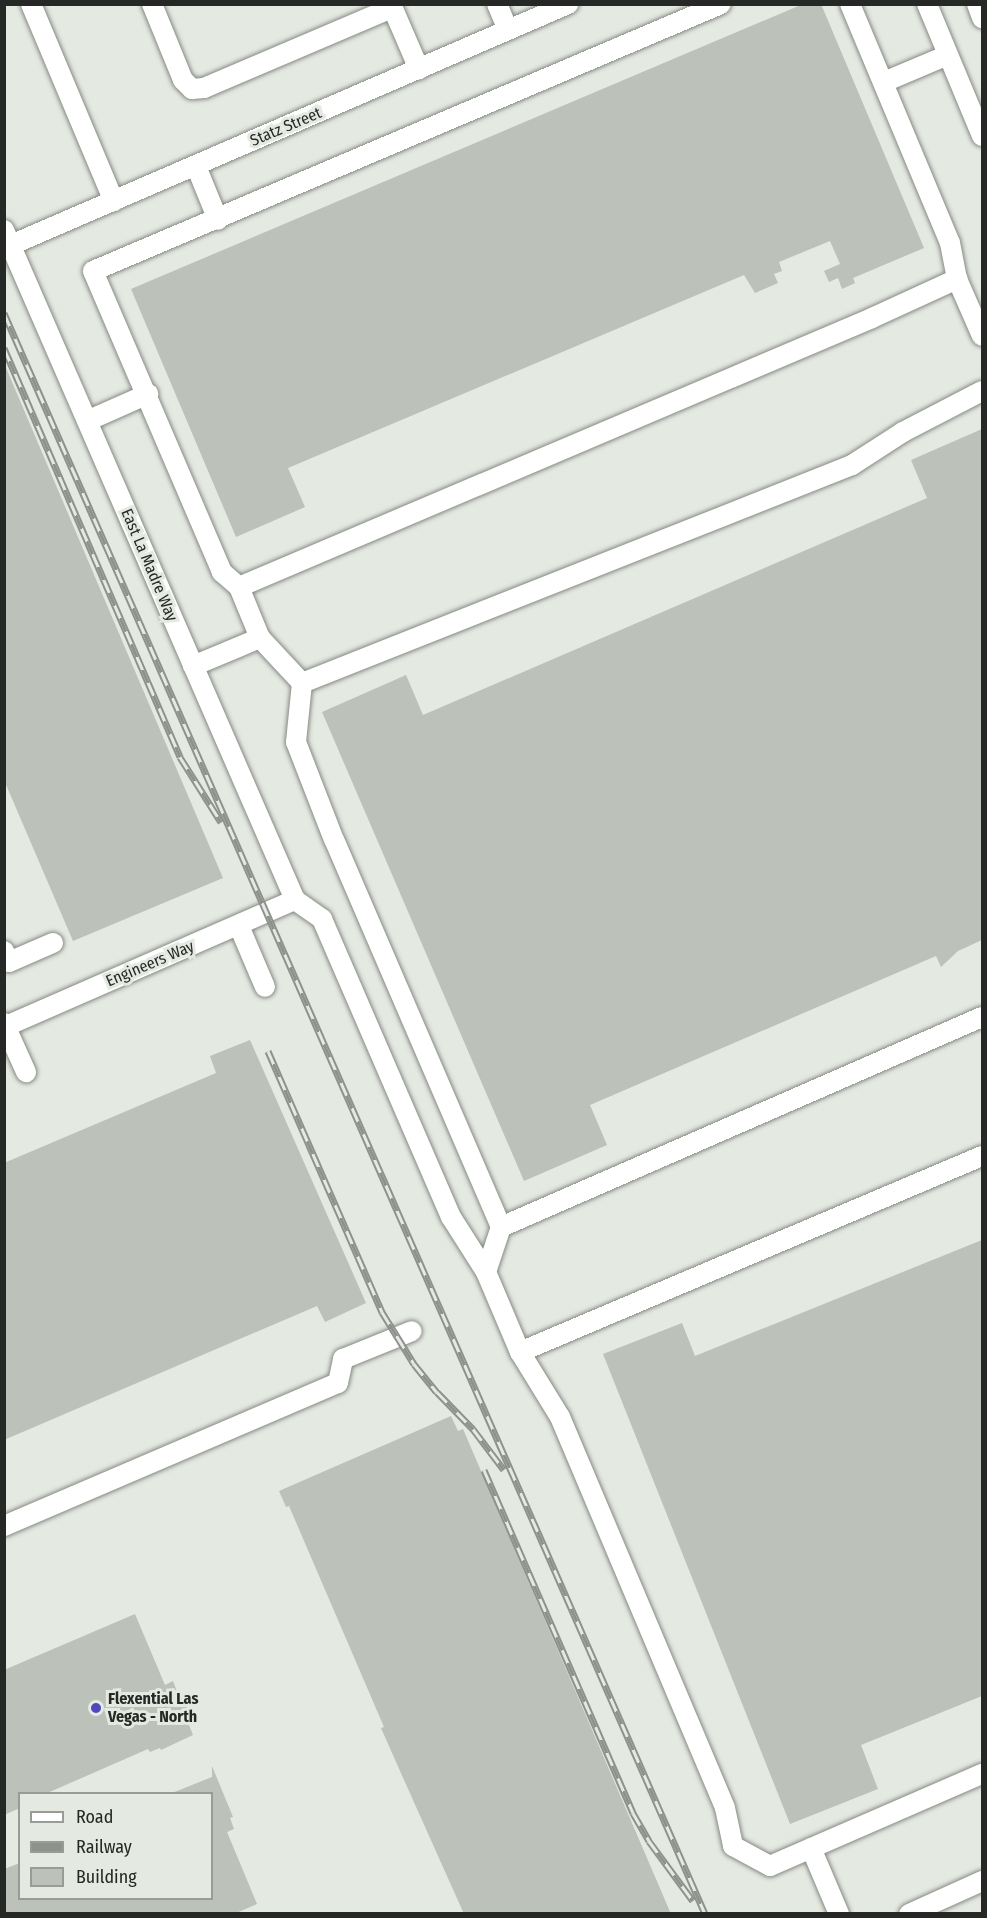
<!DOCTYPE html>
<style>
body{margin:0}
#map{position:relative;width:987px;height:1918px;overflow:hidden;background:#e4e9e1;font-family:"Fira Sans Condensed",sans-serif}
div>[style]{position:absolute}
.building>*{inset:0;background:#bcc1b9}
.roads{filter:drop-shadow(0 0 2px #858a83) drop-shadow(0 0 2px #858a83)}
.minor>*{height:20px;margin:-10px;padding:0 10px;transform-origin:10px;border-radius:10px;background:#fff}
.rail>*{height:7px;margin-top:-3.5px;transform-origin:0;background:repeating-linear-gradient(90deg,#e4e9e1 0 14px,#8e928c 0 28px);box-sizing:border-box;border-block:2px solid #8e928c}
.dots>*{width:16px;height:16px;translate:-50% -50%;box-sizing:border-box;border:3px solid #e4e9e1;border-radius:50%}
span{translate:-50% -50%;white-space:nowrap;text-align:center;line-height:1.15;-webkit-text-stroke:6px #e4e9e1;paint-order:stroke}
.street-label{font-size:16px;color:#262825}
.poi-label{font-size:16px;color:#262825;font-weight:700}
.left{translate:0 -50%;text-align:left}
.frame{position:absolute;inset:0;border:6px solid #262825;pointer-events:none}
.legend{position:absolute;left:18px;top:1792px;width:195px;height:108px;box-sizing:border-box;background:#e4e9e1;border:2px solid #989c96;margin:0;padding:8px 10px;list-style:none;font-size:18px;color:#262825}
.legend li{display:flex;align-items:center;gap:12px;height:30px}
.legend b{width:30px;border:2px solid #989c96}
</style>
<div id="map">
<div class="building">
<i style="clip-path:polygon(803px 4px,821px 4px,924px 248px,853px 278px,855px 283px,842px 289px,838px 278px,829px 282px,824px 271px,840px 264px,830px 241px,779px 262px,782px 271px,774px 274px,778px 283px,755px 293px,744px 275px,288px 468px,305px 507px,236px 537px,131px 289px)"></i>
<i style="clip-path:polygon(4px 363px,223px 878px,73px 941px,4px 780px)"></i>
<i style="clip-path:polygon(982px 429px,982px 940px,958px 951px,941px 967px,936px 956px,590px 1105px,607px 1145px,524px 1181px,322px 712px,406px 675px,423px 715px,927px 498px,911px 460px)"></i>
<i style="clip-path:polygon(250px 1040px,366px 1303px,325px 1322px,317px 1306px,4px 1440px,4px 1163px,216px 1073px,210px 1056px)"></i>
<i style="clip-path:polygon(982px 1240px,982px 1696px,861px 1745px,878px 1789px,790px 1824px,603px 1354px,682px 1323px,695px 1356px)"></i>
<i style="clip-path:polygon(451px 1416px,458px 1431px,463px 1429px,671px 1914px,464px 1914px,396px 1762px,381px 1728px,384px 1727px,289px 1506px,286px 1507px,279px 1491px)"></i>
<i style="clip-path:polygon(135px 1614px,165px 1685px,173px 1681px,178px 1694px,183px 1698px,192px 1717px,193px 1723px,189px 1725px,193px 1735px,161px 1750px,160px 1748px,150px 1752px,148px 1749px,45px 1794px,20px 1794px,20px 1808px,4px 1815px,4px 1670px)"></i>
<i style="clip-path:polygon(212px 1766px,233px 1817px,230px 1818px,234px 1829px,227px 1832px,257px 1904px,234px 1914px,4px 1914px,4px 1869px,20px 1863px,20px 1899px,212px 1899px,212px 1794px,172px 1793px,212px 1777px)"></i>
</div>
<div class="roads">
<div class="minor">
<i style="left:31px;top:4px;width:214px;rotate:67.2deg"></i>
<i style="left:152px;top:4px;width:82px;rotate:67.8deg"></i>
<i style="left:183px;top:80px;width:13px;rotate:45deg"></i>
<i style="left:192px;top:89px;width:12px;rotate:-5deg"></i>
<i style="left:204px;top:88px;width:204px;rotate:-23.1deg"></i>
<i style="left:391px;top:4px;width:71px;rotate:66.7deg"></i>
<i style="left:497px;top:4px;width:28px;rotate:67deg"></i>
<i style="left:850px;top:4px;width:259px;rotate:67.3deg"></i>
<i style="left:950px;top:243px;width:37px;rotate:79deg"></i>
<i style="left:957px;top:279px;width:62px;rotate:66.3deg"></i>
<i style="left:927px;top:4px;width:143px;rotate:67.4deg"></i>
<i style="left:977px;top:4px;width:15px;rotate:70deg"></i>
<i style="left:884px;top:82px;width:69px;rotate:-22.9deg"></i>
<i style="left:196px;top:166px;width:58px;rotate:67.8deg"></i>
<i style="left:4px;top:230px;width:730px;rotate:66.52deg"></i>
<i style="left:4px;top:248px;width:615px;rotate:-23.39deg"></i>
<i style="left:87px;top:421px;width:67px;rotate:-23.9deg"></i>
<i style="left:239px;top:587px;width:688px;rotate:-23.02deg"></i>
<i style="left:872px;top:318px;width:94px;rotate:-24.6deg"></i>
<i style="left:193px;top:666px;width:73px;rotate:-22.7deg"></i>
<i style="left:302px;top:683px;width:592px;rotate:-21.62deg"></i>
<i style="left:852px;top:465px;width:61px;rotate:-32.9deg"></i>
<i style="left:903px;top:432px;width:89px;rotate:-27.4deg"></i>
<i style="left:295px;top:900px;width:33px;rotate:35deg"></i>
<i style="left:322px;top:919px;width:325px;rotate:66.6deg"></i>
<i style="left:451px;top:1217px;width:65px;rotate:57.5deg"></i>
<i style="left:486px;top:1272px;width:87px;rotate:67deg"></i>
<i style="left:520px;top:1352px;width:76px;rotate:58.4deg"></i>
<i style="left:560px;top:1417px;width:424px;rotate:67.1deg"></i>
<i style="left:725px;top:1808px;width:39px;rotate:78deg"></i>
<i style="left:733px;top:1846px;width:42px;rotate:28.4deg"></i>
<i style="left:770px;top:1866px;width:231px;rotate:-23.5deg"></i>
<i style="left:239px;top:926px;width:66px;rotate:66.9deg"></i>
<i style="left:4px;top:951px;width:12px;rotate:66deg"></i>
<i style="left:9px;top:962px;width:48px;rotate:-23.4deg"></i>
<i style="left:4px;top:1023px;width:54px;rotate:65.8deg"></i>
<i style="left:4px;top:1027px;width:318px;rotate:-23.6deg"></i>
<i style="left:501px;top:1227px;width:525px;rotate:-23.59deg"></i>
<i style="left:486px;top:1272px;width:47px;rotate:-71.6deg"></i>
<i style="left:501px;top:1227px;width:421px;rotate:-113.3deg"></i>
<i style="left:334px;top:840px;width:105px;rotate:-111.2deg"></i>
<i style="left:296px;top:742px;width:59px;rotate:-84.2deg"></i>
<i style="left:302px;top:683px;width:62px;rotate:-133deg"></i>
<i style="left:260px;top:638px;width:55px;rotate:-112.4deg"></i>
<i style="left:239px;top:587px;width:23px;rotate:-139deg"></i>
<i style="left:222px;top:572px;width:327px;rotate:-113.2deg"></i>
<i style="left:93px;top:271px;width:682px;rotate:-23.03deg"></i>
<i style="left:520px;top:1352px;width:502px;rotate:-22.99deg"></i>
<i style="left:4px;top:1526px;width:363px;rotate:-23.2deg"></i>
<i style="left:338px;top:1383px;width:25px;rotate:-78deg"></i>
<i style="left:343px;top:1359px;width:74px;rotate:-22.1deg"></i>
<i style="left:811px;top:1848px;width:72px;rotate:67deg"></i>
<i style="left:909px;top:1914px;width:80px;rotate:-24.3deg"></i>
</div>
</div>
<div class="rail">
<i style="left:4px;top:313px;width:1748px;rotate:66.35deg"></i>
<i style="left:4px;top:348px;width:445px;rotate:66.7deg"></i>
<i style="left:180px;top:757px;width:77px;rotate:57.8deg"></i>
<i style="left:268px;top:1051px;width:285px;rotate:66.4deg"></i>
<i style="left:382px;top:1312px;width:61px;rotate:58.4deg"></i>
<i style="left:414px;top:1364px;width:36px;rotate:51deg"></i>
<i style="left:437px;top:1392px;width:52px;rotate:45.8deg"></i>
<i style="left:473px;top:1429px;width:51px;rotate:52.9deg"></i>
<i style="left:484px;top:1470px;width:374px;rotate:66.5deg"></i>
<i style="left:633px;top:1813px;width:32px;rotate:60deg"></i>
<i style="left:649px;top:1841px;width:74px;rotate:53.7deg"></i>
</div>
<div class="dots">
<i style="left:96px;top:1708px;background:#5046bd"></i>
</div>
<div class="street-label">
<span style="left:286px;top:127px;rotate:-23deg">Statz Street</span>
<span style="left:149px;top:565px;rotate:67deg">East La Madre Way</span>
<span style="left:150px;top:964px;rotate:-23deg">Engineers Way</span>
</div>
<div class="poi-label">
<span class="left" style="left:108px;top:1708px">Flexential Las<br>Vegas - North</span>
</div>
<div class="frame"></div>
<ul class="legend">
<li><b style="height:8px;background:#fff"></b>Road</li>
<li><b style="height:8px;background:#8e928c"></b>Railway</li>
<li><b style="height:16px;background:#bcc1b9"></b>Building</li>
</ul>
</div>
